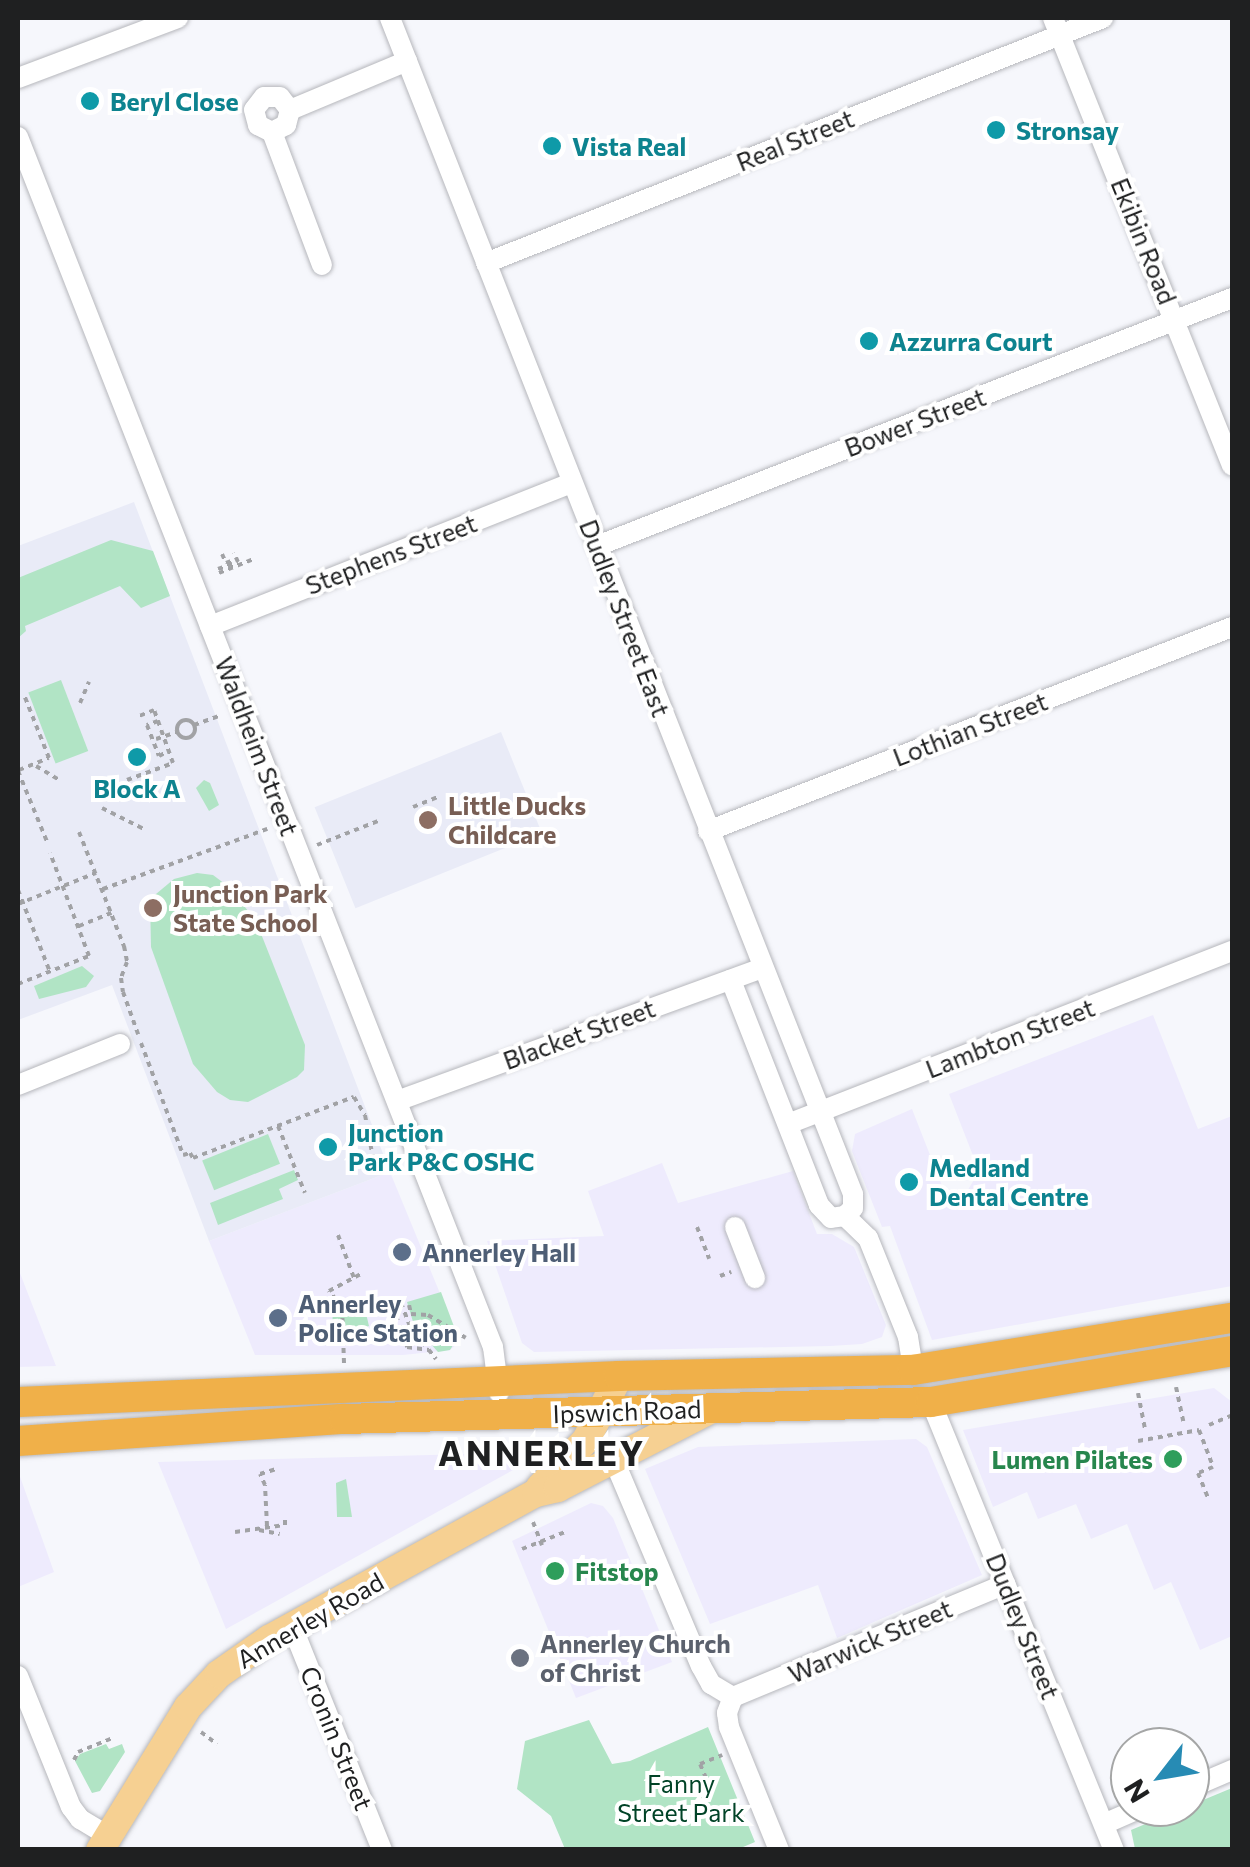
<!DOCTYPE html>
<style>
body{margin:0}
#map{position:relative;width:1250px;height:1867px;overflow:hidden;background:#f6f7fc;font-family:Commissioner,sans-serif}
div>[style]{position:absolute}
.commercial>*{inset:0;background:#eeebfd}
.built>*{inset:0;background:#e9ebf7;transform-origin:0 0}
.green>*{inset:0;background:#b1e4c5;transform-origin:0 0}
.path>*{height:4px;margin-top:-2px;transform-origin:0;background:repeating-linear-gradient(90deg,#a1a2a5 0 5px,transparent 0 10px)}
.path>.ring{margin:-2px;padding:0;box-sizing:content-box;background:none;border:4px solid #a1a2a5;border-radius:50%}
.roads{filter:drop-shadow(0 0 2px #b6b7bc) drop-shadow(0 0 2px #b6b7bc)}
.minor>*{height:20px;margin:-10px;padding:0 10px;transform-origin:10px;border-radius:10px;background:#fff}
.major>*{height:28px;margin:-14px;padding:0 14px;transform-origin:14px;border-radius:14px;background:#f6d092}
.highway>*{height:30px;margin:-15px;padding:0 15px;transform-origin:15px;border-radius:15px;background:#f0b049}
.dots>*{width:28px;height:28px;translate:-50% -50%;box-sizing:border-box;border:5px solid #fff;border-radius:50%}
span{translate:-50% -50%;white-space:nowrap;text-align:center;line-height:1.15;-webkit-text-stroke:8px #fff;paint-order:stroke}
.culture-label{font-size:25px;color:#0d838f;font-weight:700}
.left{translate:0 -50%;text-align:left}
.street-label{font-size:25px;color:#1f2021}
.education-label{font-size:25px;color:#785e54;font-weight:700}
.service-label{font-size:25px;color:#4e5e75;font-weight:700}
.leisure-label{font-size:25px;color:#27864d;font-weight:700}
.right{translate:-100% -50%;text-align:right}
.worship-label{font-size:25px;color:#5b616d;font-weight:700}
.park-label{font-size:25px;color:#014327}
.district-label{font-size:35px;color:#1f2021;font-weight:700;letter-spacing:2.5px}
.frame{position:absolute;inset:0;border:20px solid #1f2021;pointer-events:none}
.north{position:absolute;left:1110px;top:1727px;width:100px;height:100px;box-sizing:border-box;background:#fff;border:2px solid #a5a6a6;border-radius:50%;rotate:239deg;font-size:28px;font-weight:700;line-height:40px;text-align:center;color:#1f2021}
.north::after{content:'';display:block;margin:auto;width:35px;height:45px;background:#278bb4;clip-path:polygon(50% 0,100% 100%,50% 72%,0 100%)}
</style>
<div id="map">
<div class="commercial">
<i style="clip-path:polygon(1153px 1015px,1198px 1129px,1232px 1116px,1232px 1286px,932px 1340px,890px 1226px,882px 1227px,852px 1151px,855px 1134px,912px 1109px,948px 1201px,965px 1195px,979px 1171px,949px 1094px)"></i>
<i style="clip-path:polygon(662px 1163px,678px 1203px,793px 1171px,817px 1234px,832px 1234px,854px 1247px,886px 1325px,882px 1337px,862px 1344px,830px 1346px,534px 1352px,522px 1343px,487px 1241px,604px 1236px,588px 1191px)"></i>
<i style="clip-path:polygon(390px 1172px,458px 1337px,456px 1345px,450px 1350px,403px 1355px,255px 1355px,209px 1241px)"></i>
<i style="clip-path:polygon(18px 1268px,56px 1366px,18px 1367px)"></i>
<i style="clip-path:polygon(1214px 1388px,1232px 1402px,1232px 1636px,1200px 1650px,1171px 1582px,1154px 1590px,1127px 1524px,1091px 1539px,1076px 1504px,1038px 1519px,1027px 1492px,993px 1507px,963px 1430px)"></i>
<i style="clip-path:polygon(916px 1439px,927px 1447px,982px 1575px,837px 1638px,818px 1585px,710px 1624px,645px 1469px,698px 1447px)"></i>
<i style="clip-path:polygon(509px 1453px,513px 1470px,226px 1629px,158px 1462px)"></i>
<i style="clip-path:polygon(18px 1471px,54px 1572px,18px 1587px)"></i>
<i style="clip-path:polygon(591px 1503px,603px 1506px,613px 1518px,672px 1662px,576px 1698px,512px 1541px)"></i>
</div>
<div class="built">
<i style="clip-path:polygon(134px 502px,390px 1172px,209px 1241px,112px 985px,18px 1020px,18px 546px)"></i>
<i style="left:501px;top:732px;width:109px;height:201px;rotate:68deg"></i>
</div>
<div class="green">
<i style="clip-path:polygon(111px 540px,153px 551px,170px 596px,141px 608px,120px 586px,25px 626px,26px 631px,18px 638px,18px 578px)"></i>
<i style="left:61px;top:680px;width:76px;height:35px;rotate:69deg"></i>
<i style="clip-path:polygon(204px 780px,210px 783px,219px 805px,209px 811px,196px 788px)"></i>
<i style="clip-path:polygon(197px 873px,213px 875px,229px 887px,256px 921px,305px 1045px,304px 1070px,297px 1077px,248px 1102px,230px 1100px,217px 1092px,193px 1064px,151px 947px,150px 899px,174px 879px)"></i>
<i style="clip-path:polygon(82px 966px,94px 976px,86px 987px,39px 999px,34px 986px)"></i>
<i style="left:268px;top:1134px;width:32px;height:71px;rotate:68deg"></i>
<i style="clip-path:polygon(294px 1170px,298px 1180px,279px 1189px,283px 1199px,218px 1225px,210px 1203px)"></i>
<i style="clip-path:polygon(441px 1292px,458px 1337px,450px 1350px,438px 1352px,414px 1325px,407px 1302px)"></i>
<i style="clip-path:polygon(362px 1297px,369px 1326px,345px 1333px,332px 1327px,333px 1311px)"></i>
<i style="clip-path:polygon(346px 1479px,352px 1517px,337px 1517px,336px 1483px)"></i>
<i style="clip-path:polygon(589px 1720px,612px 1764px,630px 1761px,708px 1727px,755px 1842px,736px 1850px,565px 1849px,551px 1816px,517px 1789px,525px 1741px)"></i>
<i style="clip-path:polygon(106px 1744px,109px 1749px,122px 1744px,125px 1752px,100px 1791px,92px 1793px,75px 1761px,80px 1754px)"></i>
<i style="clip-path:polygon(1232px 1788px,1232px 1849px,1135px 1849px,1131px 1830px)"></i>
</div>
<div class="path">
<i style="left:222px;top:554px;width:10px;rotate:66deg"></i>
<i style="left:226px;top:563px;width:12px;rotate:-20deg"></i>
<i style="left:218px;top:569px;width:21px;rotate:-19deg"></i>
<i style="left:238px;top:562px;width:10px;rotate:-114deg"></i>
<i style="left:219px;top:573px;width:37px;rotate:-22deg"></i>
<i style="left:80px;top:703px;width:23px;rotate:-67deg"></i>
<i class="ring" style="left:177px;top:720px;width:14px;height:14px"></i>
<i style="left:158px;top:721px;width:12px;rotate:160deg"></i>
<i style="left:147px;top:725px;width:33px;rotate:69deg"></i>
<i style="left:159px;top:756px;width:11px;rotate:-27deg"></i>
<i style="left:194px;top:725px;width:29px;rotate:-20deg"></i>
<i style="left:156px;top:739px;width:22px;rotate:-18deg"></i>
<i style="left:36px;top:766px;width:26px;rotate:31deg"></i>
<i style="left:19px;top:770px;width:32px;rotate:-22deg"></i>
<i style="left:49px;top:758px;width:68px;rotate:-111.6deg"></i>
<i style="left:18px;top:771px;width:79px;rotate:67.7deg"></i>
<i style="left:127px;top:780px;width:49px;rotate:-20.3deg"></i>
<i style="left:173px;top:763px;width:56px;rotate:-109.7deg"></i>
<i style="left:154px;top:710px;width:16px;rotate:158deg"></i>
<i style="left:413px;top:807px;width:29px;rotate:-22deg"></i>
<i style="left:102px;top:808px;width:49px;rotate:26.6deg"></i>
<i style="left:79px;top:832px;width:123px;rotate:68.5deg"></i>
<i style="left:124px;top:946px;width:16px;rotate:79deg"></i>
<i style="left:127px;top:962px;width:17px;rotate:111deg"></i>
<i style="left:121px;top:978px;width:14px;rotate:82deg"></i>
<i style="left:123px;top:992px;width:45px;rotate:70.3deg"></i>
<i style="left:317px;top:845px;width:66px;rotate:-21.5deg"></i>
<i style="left:103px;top:889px;width:175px;rotate:-20.1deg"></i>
<i style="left:18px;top:890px;width:88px;rotate:68.7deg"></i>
<i style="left:18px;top:904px;width:84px;rotate:-21.7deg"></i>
<i style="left:79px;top:926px;width:35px;rotate:-22deg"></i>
<i style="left:18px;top:984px;width:76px;rotate:-21.5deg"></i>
<i style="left:89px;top:956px;width:110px;rotate:-110.7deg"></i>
<i style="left:141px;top:1043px;width:120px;rotate:69.4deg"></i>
<i style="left:183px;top:1155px;width:7px;rotate:-16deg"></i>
<i style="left:190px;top:1153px;width:6px;rotate:59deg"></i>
<i style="left:193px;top:1158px;width:172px;rotate:-20.8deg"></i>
<i style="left:354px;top:1097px;width:21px;rotate:59deg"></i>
<i style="left:365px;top:1115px;width:44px;rotate:79.5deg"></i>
<i style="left:278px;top:1126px;width:72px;rotate:68.1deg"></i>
<i style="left:697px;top:1227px;width:34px;rotate:69deg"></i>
<i style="left:338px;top:1235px;width:46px;rotate:69.6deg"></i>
<i style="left:720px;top:1276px;width:12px;rotate:-20deg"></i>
<i style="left:401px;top:1303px;width:25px;rotate:69deg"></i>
<i style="left:410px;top:1326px;width:42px;rotate:51.8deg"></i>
<i style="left:409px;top:1305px;width:9px;rotate:77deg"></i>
<i style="left:411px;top:1314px;width:17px;rotate:3deg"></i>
<i style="left:428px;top:1315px;width:44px;rotate:31.2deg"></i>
<i style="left:396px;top:1316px;width:33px;rotate:70deg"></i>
<i style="left:407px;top:1347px;width:22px;rotate:8deg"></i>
<i style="left:344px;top:1363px;width:56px;rotate:-92deg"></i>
<i style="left:342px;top:1307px;width:21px;rotate:-129deg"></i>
<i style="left:329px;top:1291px;width:36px;rotate:-28deg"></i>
<i style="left:1176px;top:1387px;width:35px;rotate:78deg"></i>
<i style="left:1138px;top:1393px;width:36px;rotate:79deg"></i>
<i style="left:1209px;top:1425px;width:25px;rotate:-23deg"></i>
<i style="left:1138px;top:1441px;width:62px;rotate:-10.2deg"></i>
<i style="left:1199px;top:1430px;width:40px;rotate:69deg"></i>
<i style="left:1213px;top:1467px;width:16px;rotate:158deg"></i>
<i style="left:1198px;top:1473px;width:29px;rotate:68deg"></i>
<i style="left:533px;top:1522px;width:25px;rotate:69deg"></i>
<i style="left:267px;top:1526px;width:41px;rotate:-92.8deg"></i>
<i style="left:265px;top:1485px;width:12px;rotate:-114deg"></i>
<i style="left:260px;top:1474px;width:17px;rotate:-17deg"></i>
<i style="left:259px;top:1530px;width:21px;rotate:11deg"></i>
<i style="left:235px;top:1532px;width:50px;rotate:-8deg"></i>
<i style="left:285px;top:1525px;width:7px;rotate:-90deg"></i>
<i style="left:522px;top:1549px;width:46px;rotate:-21.6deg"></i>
<i style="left:201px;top:1732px;width:20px;rotate:37deg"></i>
<i style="left:74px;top:1760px;width:9px;rotate:-63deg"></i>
<i style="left:78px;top:1752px;width:38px;rotate:-22deg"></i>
<i style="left:706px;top:1778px;width:15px;rotate:-113deg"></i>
<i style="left:700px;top:1764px;width:24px;rotate:-22deg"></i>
</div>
<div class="roads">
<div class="minor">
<i style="left:390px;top:18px;width:1264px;rotate:68.51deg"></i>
<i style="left:853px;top:1194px;width:14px;rotate:90deg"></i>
<i style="left:853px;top:1208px;width:11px;rotate:135deg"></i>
<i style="left:845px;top:1216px;width:14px;rotate:172deg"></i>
<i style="left:831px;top:1218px;width:18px;rotate:-133deg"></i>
<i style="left:819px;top:1205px;width:242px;rotate:-111.4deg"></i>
<i style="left:1053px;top:18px;width:482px;rotate:68.2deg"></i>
<i style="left:18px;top:78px;width:171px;rotate:-20.6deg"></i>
<i style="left:290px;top:110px;width:127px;rotate:-22.7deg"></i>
<i style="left:272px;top:132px;width:16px;rotate:-27deg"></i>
<i style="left:286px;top:125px;width:16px;rotate:-75deg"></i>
<i style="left:290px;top:110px;width:16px;rotate:-128deg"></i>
<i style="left:280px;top:97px;width:16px;rotate:180deg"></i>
<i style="left:264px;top:97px;width:16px;rotate:128deg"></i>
<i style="left:254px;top:110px;width:16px;rotate:75deg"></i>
<i style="left:258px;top:125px;width:16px;rotate:27deg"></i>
<i style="left:272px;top:132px;width:142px;rotate:69.4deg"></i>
<i style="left:18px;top:137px;width:1300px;rotate:68.57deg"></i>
<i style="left:493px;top:1347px;width:46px;rotate:82.6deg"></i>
<i style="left:486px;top:263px;width:664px;rotate:-21.66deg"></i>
<i style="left:597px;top:546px;width:682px;rotate:-21.33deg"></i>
<i style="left:210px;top:626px;width:389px;rotate:-21.6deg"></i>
<i style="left:708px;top:831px;width:562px;rotate:-21.27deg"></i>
<i style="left:18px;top:1085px;width:110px;rotate:-21.9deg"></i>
<i style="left:397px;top:1101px;width:388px;rotate:-20deg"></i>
<i style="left:788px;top:1124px;width:477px;rotate:-21.3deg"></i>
<i style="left:845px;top:1216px;width:32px;rotate:44deg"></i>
<i style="left:868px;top:1238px;width:107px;rotate:68deg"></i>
<i style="left:908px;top:1337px;width:33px;rotate:81deg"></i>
<i style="left:735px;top:1227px;width:55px;rotate:68.6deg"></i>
<i style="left:931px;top:1402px;width:484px;rotate:67.8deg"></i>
<i style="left:613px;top:1458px;width:226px;rotate:67.1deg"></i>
<i style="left:701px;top:1666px;width:21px;rotate:61deg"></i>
<i style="left:711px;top:1684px;width:26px;rotate:31deg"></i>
<i style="left:292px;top:1626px;width:241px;rotate:68.1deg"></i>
<i style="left:18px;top:1676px;width:141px;rotate:68deg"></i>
<i style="left:71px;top:1807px;width:15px;rotate:53deg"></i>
<i style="left:80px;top:1819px;width:33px;rotate:31deg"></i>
<i style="left:733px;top:1697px;width:295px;rotate:-22.5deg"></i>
<i style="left:733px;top:1697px;width:17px;rotate:111deg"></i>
<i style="left:727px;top:1713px;width:14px;rotate:82deg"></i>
<i style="left:729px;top:1727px;width:133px;rotate:67.9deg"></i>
<i style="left:1190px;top:1788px;width:46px;rotate:-23.2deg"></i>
<i style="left:1104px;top:1824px;width:43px;rotate:-23.6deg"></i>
</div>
<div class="major">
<i style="left:540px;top:1487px;width:66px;rotate:-45.6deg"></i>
<i style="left:586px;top:1440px;width:72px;rotate:-62.7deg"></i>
<i style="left:100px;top:1850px;width:168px;rotate:-58.4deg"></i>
<i style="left:188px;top:1707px;width:45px;rotate:-46.8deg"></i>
<i style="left:219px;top:1674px;width:61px;rotate:-35deg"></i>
<i style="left:269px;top:1639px;width:304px;rotate:-28.7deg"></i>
<i style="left:536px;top:1493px;width:23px;rotate:-13deg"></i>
<i style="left:558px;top:1488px;width:173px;rotate:-27.2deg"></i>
</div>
<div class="highway">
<i style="left:18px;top:1402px;width:602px;rotate:-2.48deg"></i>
<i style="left:619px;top:1376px;width:294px;rotate:-1.2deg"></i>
<i style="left:913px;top:1370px;width:323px;rotate:-9.3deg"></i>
<i style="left:18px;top:1441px;width:327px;rotate:-3.9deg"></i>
<i style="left:344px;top:1419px;width:587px;rotate:-1.66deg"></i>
<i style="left:931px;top:1402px;width:305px;rotate:-9.6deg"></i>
</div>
</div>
<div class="dots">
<i style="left:90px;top:101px;background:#0f9aa8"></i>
<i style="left:996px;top:130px;background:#0f9aa8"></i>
<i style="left:552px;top:146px;background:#0f9aa8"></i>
<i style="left:869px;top:341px;background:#0f9aa8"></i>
<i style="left:137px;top:757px;background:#0f9aa8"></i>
<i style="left:428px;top:820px;background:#8d6e63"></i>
<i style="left:153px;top:908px;background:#8d6e63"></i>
<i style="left:328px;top:1147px;background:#0f9aa8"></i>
<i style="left:909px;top:1182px;background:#0f9aa8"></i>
<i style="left:402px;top:1252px;background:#5c6f8a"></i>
<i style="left:278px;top:1318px;background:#5c6f8a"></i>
<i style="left:1173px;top:1459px;background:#2e9e5b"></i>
<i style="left:555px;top:1571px;background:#2e9e5b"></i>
<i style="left:520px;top:1658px;background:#6b7280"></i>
</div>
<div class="culture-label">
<span class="left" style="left:110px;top:101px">Beryl Close</span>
<span class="left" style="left:1016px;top:130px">Stronsay</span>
<span class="left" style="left:572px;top:146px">Vista Real</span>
<span class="left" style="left:889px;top:341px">Azzurra Court</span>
<span style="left:137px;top:788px">Block A</span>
<span class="left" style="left:348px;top:1147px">Junction<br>Park P&amp;C OSHC</span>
<span class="left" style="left:929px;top:1182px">Medland<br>Dental Centre</span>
</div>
<div class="street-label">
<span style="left:795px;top:140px;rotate:-22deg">Real Street</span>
<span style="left:1144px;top:241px;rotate:68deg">Ekibin Road</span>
<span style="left:915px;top:422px;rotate:-21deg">Bower Street</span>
<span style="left:391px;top:554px;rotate:-21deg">Stephens Street</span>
<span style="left:625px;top:618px;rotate:69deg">Dudley Street East</span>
<span style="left:970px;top:729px;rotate:-21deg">Lothian Street</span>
<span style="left:257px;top:746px;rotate:69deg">Waldheim Street</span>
<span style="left:579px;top:1034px;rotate:-20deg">Blacket Street</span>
<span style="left:1010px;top:1038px;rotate:-21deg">Lambton Street</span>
<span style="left:627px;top:1411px;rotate:-2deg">Ipswich Road</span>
<span style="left:310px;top:1620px;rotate:-30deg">Annerley Road</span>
<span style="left:1023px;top:1626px;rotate:68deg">Dudley Street</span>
<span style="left:870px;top:1641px;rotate:-23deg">Warwick Street</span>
<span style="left:337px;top:1738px;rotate:68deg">Cronin Street</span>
</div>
<div class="education-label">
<span class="left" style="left:448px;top:820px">Little Ducks<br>Childcare</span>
<span class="left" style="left:173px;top:908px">Junction Park<br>State School</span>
</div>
<div class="service-label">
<span class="left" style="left:422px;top:1252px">Annerley Hall</span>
<span class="left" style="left:298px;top:1318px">Annerley<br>Police Station</span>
</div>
<div class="leisure-label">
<span class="right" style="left:1153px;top:1459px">Lumen Pilates</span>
<span class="left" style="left:575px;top:1571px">Fitstop</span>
</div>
<div class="worship-label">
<span class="left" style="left:540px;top:1658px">Annerley Church<br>of Christ</span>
</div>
<div class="park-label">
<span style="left:681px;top:1798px">Fanny<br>Street Park</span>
</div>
<div class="district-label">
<span style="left:542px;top:1452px">ANNERLEY</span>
</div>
<div class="frame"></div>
<div class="north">N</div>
</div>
